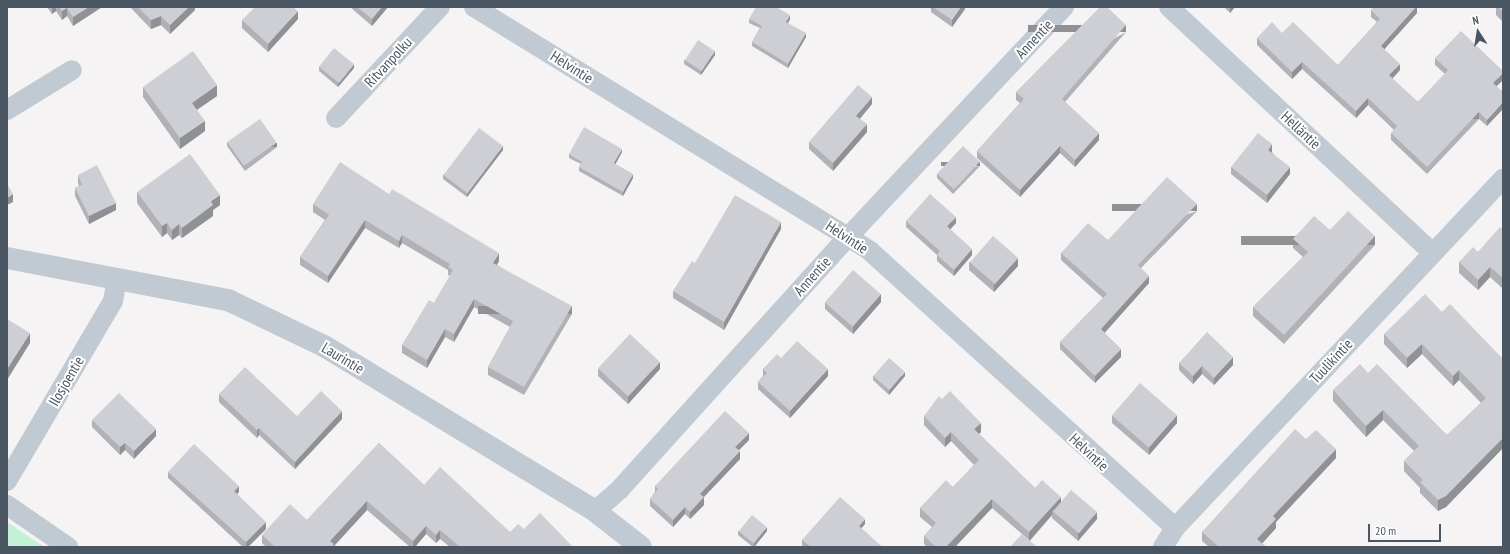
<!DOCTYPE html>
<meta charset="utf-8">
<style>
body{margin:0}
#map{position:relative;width:1510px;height:554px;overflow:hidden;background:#f5f3f3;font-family:"PT Sans Narrow",sans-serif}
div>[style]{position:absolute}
.green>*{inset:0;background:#c3f1d5}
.minor>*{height:20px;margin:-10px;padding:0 10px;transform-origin:10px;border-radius:10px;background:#c1cad2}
.tertiary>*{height:22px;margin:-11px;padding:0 11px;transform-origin:11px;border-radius:11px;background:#c1cad2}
.wall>*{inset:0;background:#b0b2b7}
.shaded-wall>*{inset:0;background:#909195;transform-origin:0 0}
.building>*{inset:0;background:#cdcfd5;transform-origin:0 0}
span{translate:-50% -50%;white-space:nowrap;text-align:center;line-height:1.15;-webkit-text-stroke:4px #fff;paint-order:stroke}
.street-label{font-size:15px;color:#4a5661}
.frame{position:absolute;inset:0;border:8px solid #4a5661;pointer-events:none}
.north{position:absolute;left:1458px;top:12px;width:40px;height:40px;-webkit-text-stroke:3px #fff;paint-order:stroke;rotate:348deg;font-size:11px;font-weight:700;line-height:16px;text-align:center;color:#4a5661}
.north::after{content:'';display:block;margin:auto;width:14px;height:18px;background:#4a5661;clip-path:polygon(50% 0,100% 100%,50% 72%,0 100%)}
.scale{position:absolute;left:1368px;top:524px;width:73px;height:18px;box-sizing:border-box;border:2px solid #4a5661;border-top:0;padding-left:5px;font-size:12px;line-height:14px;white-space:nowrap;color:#4a5661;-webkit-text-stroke:3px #fff;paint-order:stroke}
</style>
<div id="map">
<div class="green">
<i style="clip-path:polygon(7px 522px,43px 546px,44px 547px,7px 547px)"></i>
</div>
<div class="minor">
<i style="left:474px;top:7px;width:465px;rotate:31.6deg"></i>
<i style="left:870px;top:251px;width:412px;rotate:42.2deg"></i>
<i style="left:1169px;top:7px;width:361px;rotate:43deg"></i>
<i style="left:7px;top:110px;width:76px;rotate:-31.6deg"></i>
<i style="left:336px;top:118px;width:152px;rotate:-46.9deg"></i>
<i style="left:7px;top:481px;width:209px;rotate:-59.5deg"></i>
<i style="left:113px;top:301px;width:23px;rotate:-80deg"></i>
<i style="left:7px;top:505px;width:74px;rotate:34.5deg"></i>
<i style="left:595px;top:511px;width:33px;rotate:-41deg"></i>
<i style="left:620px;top:489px;width:340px;rotate:-47.9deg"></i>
<i style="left:848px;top:237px;width:316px;rotate:-46.8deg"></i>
<i style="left:1163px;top:547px;width:22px;rotate:-58deg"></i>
<i style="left:1175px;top:528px;width:479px;rotate:-46.8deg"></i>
</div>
<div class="tertiary">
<i style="left:7px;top:258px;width:225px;rotate:10.8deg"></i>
<i style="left:228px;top:300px;width:106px;rotate:25.6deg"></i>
<i style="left:324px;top:346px;width:317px;rotate:31.3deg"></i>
<i style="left:595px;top:511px;width:58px;rotate:38deg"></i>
</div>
<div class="wall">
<i style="clip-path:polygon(47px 7px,102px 7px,73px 26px,67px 16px,62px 20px,56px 11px,52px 14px)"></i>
<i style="clip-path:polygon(130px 7px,195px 7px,195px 10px,170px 34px,161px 25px,151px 29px)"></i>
<i style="clip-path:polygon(350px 7px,388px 7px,372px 26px)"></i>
<i style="clip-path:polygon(931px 7px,965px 7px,965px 9px,952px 27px,931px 12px)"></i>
<i style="clip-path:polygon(1224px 7px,1235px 7px,1230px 13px)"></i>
<i style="clip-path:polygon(1417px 7px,1417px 13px,1384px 49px,1400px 70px,1392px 79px,1418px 102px,1445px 74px,1435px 65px,1435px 58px,1503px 80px,1497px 86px,1487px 126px,1479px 119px,1427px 174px,1391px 140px,1391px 133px,1394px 130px,1368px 105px,1356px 118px,1302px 69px,1292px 79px,1257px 45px,1257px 38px,1282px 33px,1338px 65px,1377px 22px,1371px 17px,1371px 10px)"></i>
<i style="clip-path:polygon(1496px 7px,1503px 7px,1503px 22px,1496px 15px)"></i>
<i style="clip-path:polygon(298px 19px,268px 52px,242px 28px,242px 20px)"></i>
<i style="clip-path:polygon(749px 19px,790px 19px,788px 23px,806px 37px,788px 68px,752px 46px,752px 42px,760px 28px,749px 23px)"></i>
<i style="clip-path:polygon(1126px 32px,1065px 102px,1099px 140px,1075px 167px,1060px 153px,1020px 197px,977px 158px,977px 151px,1020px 103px,1016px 100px,1016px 92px)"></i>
<i style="clip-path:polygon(715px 55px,701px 75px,684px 64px,684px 60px)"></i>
<i style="clip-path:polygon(319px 67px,354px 68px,338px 87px,319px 71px)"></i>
<i style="clip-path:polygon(143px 87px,217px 96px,197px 110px,205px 131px,180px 149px,143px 97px)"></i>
<i style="clip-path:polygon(872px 104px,860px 119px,867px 132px,833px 171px,809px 149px,809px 142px)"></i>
<i style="clip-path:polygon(227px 142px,277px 147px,245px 171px,227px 146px)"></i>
<i style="clip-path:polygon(503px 150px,467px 197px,443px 179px,443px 175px)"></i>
<i style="clip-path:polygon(622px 152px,615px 164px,633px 178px,623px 196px,579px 171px,579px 167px,581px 164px,569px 158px,569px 154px)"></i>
<i style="clip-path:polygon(1272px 152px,1290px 174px,1267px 203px,1231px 174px,1231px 167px)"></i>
<i style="clip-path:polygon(980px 166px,953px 194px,937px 178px,937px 174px)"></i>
<i style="clip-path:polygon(78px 175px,116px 210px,89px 224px,75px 196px,75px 188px,79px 186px,78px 183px)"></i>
<i style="clip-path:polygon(137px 192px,220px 205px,213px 210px,213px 216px,182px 238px,179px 235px,172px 240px,167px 233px,162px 237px,137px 203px)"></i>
<i style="clip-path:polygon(389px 194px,499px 261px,497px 265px,572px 314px,524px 395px,488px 375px,488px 367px,510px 327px,474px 307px,454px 342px,445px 337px,427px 368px,402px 353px,402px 345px,434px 303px,450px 276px,448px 275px,448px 270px,402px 243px,399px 248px,365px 228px,328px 283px,300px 265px,300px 257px,325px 220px,313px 212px,313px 204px)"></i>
<i style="clip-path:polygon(1197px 211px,1141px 268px,1149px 283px,1104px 333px,1121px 357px,1095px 383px,1060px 349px,1060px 342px,1103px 298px,1061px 260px,1061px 253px,1108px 240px)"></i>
<i style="clip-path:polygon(906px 221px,956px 223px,950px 229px,972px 255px,954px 276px,937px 261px,937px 255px,906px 227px)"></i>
<i style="clip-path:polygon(781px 229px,724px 330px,673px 298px,673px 291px,695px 263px)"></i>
<i style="clip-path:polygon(1330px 230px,1375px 245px,1284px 344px,1253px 316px,1253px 307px,1303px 257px,1293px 248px,1293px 239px)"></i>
<i style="clip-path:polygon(1503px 230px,1503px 289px,1490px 277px,1478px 290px,1459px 273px,1459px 262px,1478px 252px)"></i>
<i style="clip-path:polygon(969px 262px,1018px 266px,994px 292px,969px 270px)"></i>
<i style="clip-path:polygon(825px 302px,881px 302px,853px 334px,825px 309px)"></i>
<i style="clip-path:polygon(1442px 312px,1503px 359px,1503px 448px,1446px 507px,1438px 511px,1420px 493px,1420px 488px,1404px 471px,1404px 461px,1414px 451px,1383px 420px,1366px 437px,1333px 401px,1333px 390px,1368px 373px,1447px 435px,1481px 403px,1459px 380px,1453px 386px,1422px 354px,1407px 368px,1384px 344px,1384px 334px)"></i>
<i style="clip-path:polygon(781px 358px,828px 376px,790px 418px,758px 389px,758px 382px,763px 376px,763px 369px)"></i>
<i style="clip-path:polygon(1179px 363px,1233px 365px,1214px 385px,1202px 374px,1193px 384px,1179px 370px)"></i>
<i style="clip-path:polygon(598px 369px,660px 369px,628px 404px,598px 376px)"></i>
<i style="clip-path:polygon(873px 376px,905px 376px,889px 395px,873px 380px)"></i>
<i style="clip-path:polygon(219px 394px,297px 416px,342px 419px,295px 469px,259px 435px,257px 438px,219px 402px)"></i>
<i style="clip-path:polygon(1112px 415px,1177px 423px,1149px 455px,1112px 423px)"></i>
<i style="clip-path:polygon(924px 416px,981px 432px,979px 434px,1035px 488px,1061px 502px,1097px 519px,1078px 541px,1052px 518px,1052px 515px,1030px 541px,992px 508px,955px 547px,927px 547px,924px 544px,924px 536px,932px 527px,920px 517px,920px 508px,953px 487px,974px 465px,951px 441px,945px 447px,924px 425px)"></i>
<i style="clip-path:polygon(92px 420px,156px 436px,134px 459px,125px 450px,120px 455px,92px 427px)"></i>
<i style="clip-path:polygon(1306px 439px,1336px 458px,1276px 522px,1276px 528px,1262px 543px,1266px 547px,1209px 547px,1202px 541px,1202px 532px)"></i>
<i style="clip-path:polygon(749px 440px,739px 450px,740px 459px,704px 497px,704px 505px,690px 519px,685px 514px,673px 527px,650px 506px,650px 499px,655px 492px,655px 486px)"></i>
<i style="clip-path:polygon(379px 443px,424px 485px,510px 532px,524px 529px,573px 547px,450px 547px,440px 539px,436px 543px,426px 534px,415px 547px,410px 547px,367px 510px,334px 546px,334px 547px,266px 547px,262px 543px,262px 535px,307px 520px)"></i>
<i style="clip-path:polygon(168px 472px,239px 492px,237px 494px,266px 529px,248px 547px,243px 547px,168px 478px)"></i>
<i style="clip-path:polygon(865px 524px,861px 528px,882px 547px,804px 547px,802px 545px,802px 540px)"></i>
<i style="clip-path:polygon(738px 531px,767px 531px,754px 547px,753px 547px,738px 535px)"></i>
</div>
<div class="shaded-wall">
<i style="clip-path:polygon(52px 7px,56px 7px,56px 11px,52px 14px)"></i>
<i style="clip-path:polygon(89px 7px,102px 7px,73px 26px,73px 17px)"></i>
<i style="clip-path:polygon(189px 7px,195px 7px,195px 10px,170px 34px,170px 25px)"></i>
<i style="clip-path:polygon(382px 7px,388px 7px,372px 26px,372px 19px)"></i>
<i style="clip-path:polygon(961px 7px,965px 7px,965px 9px,952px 27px,952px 20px)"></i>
<i style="clip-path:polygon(1230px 7px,1235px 7px,1230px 13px)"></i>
<i style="clip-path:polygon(1416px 7px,1417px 7px,1417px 13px,1381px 53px,1381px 46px)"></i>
<i style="clip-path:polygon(67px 8px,67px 16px,62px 20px,62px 11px)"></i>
<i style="clip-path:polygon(298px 11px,298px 19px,268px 52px,268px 44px)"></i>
<i style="clip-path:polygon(790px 15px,790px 19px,786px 26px,786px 22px)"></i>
<i style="clip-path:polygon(161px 16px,161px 25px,151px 29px,151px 20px)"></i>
<i style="left:1126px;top:25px;width:7px;height:98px;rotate:90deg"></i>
<i style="clip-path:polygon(806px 33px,806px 37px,788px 68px,788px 64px)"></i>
<i style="clip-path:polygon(715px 51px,715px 55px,701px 75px,701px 72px)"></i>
<i style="clip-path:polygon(1302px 62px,1302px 69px,1292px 79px,1292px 72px)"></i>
<i style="clip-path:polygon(354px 64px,354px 68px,338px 87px,338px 83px)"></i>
<i style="clip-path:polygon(1400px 64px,1400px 70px,1389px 82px,1389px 75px)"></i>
<i style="clip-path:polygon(1503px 73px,1503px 80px,1493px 89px,1493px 83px)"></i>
<i style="clip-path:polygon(217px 85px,217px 96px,192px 113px,192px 103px)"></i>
<i style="clip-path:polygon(872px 97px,872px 104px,856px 123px,856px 116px)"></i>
<i style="clip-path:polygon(1368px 98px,1368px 105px,1356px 118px,1356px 111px)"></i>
<i style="clip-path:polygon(1503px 102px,1503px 109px,1487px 126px,1487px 120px)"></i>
<i style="left:1479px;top:112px;width:7px;height:76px;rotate:90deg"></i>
<i style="clip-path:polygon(205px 121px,205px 131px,180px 149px,180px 138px)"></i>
<i style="clip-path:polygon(867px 124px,867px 132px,833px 171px,833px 163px)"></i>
<i style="clip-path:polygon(1099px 133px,1099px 140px,1075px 167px,1075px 160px)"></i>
<i style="left:277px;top:143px;width:4px;height:40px;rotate:90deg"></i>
<i style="clip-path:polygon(1272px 144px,1272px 152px,1268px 157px,1268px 150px)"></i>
<i style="clip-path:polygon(503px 146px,503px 150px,467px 197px,467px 194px)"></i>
<i style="clip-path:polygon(1060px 146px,1060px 153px,1020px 197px,1020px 190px)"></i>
<i style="clip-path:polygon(622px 149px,622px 152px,614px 167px,614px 163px)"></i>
<i style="left:980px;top:162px;width:4px;height:39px;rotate:90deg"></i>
<i style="clip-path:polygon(1290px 167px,1290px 174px,1267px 203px,1267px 195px)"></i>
<i style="clip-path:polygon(633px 174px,633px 178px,623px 196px,623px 192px)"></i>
<i style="clip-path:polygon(13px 194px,13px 202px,7px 205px,7px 198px)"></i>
<i style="clip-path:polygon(220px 195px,220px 205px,213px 210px,213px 216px,182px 238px,182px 228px,211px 201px)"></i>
<i style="clip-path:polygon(116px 203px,116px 210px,89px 224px,89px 216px)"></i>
<i style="left:1197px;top:204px;width:7px;height:85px;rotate:90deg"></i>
<i style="clip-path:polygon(956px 217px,956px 223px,947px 233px,947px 226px)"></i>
<i style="clip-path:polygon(365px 220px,365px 228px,328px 283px,328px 276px)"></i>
<i style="clip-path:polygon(781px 222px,781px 229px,724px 330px,724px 322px)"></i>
<i style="clip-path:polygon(167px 223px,167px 233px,162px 237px,162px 226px)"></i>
<i style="clip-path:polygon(179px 224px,179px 235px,172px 240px,172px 230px)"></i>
<i style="clip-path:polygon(402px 235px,402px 243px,399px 248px,399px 241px)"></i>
<i style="left:1375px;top:236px;width:9px;height:134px;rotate:90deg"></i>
<i style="clip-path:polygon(972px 249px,972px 255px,954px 276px,954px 270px)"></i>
<i style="clip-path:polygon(499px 253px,499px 261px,493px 271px,493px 263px)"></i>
<i style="clip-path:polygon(1018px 258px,1018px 266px,994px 292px,994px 285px)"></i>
<i style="clip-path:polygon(1490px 267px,1490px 277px,1478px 290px,1478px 280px)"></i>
<i style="clip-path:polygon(1149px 276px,1149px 283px,1101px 337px,1101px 329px)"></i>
<i style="clip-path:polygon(881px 294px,881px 302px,853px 334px,853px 326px)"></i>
<i style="clip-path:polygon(474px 299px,474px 307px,454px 342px,454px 334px)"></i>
<i style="left:572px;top:306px;width:8px;height:94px;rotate:90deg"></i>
<i style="clip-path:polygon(445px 329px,445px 337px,427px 368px,427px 360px)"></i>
<i style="clip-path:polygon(30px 333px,30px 343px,7px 380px,7px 369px)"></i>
<i style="clip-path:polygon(1422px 344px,1422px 354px,1407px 368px,1407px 358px)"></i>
<i style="clip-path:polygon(1121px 349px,1121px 357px,1095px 383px,1095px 376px)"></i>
<i style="clip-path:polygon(1233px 357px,1233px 365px,1214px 385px,1214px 378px)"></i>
<i style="clip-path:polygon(660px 362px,660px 369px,628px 404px,628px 397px)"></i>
<i style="clip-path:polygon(1202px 366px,1202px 374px,1193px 384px,1193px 376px)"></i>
<i style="clip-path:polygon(828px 369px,828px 376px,790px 418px,790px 411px)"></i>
<i style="clip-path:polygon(1459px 370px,1459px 380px,1453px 386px,1453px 376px)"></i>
<i style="clip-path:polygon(905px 372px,905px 376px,889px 395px,889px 391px)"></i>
<i style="clip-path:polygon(1383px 410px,1383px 420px,1366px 437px,1366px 426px)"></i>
<i style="clip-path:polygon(342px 411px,342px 419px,295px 469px,295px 462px)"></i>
<i style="clip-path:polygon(1177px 415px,1177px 423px,1149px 455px,1149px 448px)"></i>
<i style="clip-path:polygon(981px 423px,981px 432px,974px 438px,974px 429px)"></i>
<i style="clip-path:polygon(259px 428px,259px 435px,257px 438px,257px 430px)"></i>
<i style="clip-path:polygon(156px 429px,156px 436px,134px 459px,134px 451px)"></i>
<i style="clip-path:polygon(951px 432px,951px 441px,945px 447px,945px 438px)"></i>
<i style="clip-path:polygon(749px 433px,749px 440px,735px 454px,735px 447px)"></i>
<i style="clip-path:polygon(1503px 438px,1503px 448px,1446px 507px,1438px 511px,1438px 500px)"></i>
<i style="clip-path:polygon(125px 443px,125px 450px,120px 455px,120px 447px)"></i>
<i style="clip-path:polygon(1336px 449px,1336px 458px,1276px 522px,1276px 528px,1259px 547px,1257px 539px,1273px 516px)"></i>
<i style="clip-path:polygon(740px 451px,740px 459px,700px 501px,700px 494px)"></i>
<i style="clip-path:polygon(239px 486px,239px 492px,234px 497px,234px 491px)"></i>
<i style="clip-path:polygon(704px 497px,704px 505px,690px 519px,690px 512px)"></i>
<i style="clip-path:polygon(1061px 497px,1061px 506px,1052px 511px,1052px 515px,1029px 541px,1029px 532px)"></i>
<i style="clip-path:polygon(992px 499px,992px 508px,955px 547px,946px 547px)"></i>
<i style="clip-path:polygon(367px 501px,367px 510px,334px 546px,334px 547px,330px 547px,330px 541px)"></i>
<i style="clip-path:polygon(685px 507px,685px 514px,673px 527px,673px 520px)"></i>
<i style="clip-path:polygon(1097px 512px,1097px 519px,1078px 541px,1078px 533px)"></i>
<i style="clip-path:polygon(865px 519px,865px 524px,859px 531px,859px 526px)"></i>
<i style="clip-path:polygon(266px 522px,266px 529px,248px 547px,246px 547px,246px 542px)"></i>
<i style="clip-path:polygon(426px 526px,426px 534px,415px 547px,413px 547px,413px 541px)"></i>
<i style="clip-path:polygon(767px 527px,767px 531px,754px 547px,754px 544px)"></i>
<i style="clip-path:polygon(440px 530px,440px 539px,436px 543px,436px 535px)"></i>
</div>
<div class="building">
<i style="clip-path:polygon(59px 7px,89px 7px,73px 17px,67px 8px,62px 11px)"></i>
<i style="clip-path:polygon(138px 7px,189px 7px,170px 25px,161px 16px,151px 20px)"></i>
<i style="clip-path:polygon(255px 7px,293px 7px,298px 11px,268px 44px,242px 20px)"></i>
<i style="clip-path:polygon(357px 7px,382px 7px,372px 19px)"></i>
<i style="clip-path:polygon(756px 7px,776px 7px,790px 15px,786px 22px,806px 33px,788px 64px,752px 42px,762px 26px,749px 19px)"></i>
<i style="clip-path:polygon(933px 7px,961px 7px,952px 20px)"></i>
<i style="clip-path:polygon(1100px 7px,1107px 7px,1126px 25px,1062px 99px,1099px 133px,1075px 160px,1060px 146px,1020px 190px,977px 151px,1024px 99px,1016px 92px)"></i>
<i style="clip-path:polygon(1373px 7px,1416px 7px,1381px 46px,1400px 64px,1389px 75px,1418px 102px,1448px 70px,1435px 58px,1461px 31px,1503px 71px,1503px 73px,1493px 83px,1503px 92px,1503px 102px,1487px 120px,1479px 112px,1427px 167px,1391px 133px,1397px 126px,1368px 98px,1356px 111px,1302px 62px,1292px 72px,1257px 38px,1272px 22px,1282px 33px,1293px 22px,1338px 65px,1380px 19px,1371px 10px)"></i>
<i style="clip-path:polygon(1498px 7px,1503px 7px,1503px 12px)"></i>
<i style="left:698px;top:40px;width:20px;height:24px;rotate:33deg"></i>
<i style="left:334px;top:48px;width:26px;height:24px;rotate:39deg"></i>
<i style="clip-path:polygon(193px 51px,217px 85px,192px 103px,205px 121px,180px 138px,143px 87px)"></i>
<i style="clip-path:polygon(858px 85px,872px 97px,856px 116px,867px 124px,833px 163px,809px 142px)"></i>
<i style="left:260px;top:119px;width:29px;height:40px;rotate:55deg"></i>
<i style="clip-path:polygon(584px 127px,622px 149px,614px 163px,633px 174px,623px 192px,579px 167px,582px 162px,569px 154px)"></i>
<i style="left:479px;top:128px;width:30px;height:59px;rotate:37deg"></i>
<i style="clip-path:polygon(1258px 133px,1272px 144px,1268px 150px,1290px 167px,1267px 195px,1231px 167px)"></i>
<i style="left:963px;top:146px;width:23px;height:38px;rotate:43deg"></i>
<i style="clip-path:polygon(190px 154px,220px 195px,211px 201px,213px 205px,182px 228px,179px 224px,172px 230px,167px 223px,162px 226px,137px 192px)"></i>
<i style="clip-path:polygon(340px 162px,389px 194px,392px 189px,499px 253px,493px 263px,572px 306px,524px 387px,488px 367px,513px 321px,474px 299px,454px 334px,445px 329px,427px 360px,402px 345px,429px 300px,434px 303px,453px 270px,448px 267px,450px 264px,402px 235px,399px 241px,365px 220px,328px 276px,300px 257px,329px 215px,313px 204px)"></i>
<i style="clip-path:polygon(97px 165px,116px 203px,89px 216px,75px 188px,82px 185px,78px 175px)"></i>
<i style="clip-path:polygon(1167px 177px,1197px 204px,1138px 265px,1149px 276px,1101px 329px,1121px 349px,1095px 376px,1060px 342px,1107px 294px,1061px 253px,1088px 223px,1108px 240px)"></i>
<i style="clip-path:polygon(7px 184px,13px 194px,7px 198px)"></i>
<i style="clip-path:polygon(930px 194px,956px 217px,947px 226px,972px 249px,954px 270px,937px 255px,940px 251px,906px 221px)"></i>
<i style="clip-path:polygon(735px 195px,781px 222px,724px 322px,673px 291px,692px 261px,695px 263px)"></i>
<i style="clip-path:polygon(1348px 211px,1375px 236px,1284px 335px,1253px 307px,1308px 252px,1293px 239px,1314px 216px,1330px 230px)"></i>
<i style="clip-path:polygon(1500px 227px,1503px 230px,1503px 278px,1490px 267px,1478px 280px,1459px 262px,1473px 247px,1478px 252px)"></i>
<i style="left:993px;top:236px;width:33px;height:35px;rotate:41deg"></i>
<i style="left:853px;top:270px;width:37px;height:43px;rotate:41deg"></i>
<i style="clip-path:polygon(1425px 294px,1442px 312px,1450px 304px,1503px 359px,1503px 438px,1446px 496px,1438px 500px,1420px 482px,1423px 480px,1404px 461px,1419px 446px,1383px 410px,1366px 426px,1333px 390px,1360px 364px,1368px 373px,1377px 364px,1447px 435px,1486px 398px,1459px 370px,1453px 376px,1422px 344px,1407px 358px,1384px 334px)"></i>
<i style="clip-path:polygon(7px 319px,30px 333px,7px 369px)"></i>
<i style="clip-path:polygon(1207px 332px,1233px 357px,1214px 378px,1202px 366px,1193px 376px,1179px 363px)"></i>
<i style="left:630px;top:334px;width:41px;height:47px;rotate:43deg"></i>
<i style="clip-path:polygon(797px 341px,828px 369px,790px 411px,758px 382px,767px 373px,763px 369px,777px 354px,781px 358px)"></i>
<i style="left:889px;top:358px;width:21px;height:24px;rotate:41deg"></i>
<i style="clip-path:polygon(245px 367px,297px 416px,321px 391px,342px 411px,295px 462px,259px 428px,257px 430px,219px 394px)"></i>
<i style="left:1140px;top:383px;width:49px;height:43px;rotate:41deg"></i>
<i style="clip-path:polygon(950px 391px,981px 423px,974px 429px,1035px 488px,1042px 480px,1061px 497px,1029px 532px,992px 499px,946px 547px,936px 547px,924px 536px,936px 523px,920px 508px,946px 480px,953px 487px,979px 460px,951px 432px,945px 438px,924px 416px,939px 396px,942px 399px)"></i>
<i style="clip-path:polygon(119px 393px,156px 429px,134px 451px,125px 443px,120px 447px,92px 420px)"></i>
<i style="clip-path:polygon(725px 411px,749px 433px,735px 447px,740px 451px,700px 494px,704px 497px,690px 512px,685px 507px,673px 520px,650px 499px,658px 489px,655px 486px)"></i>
<i style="clip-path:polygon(1295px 429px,1306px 439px,1316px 430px,1336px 449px,1273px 516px,1276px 519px,1257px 539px,1266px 547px,1219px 547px,1202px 532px)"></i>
<i style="clip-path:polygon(379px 443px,424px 485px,440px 467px,510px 532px,518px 524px,524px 529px,540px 513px,573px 547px,460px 547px,440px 530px,436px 535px,426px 526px,413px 541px,367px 501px,330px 541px,334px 544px,332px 547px,275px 547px,262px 535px,290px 504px,307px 520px)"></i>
<i style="clip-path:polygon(194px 444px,239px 486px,234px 491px,266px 522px,246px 542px,168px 472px)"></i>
<i style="left:1071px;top:490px;width:34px;height:28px;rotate:40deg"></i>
<i style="clip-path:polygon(840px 497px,865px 519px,859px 526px,882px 547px,811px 547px,802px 540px)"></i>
<i style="left:752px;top:515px;width:19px;height:21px;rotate:39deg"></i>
<i style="clip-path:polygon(1022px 534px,1037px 547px,1010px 547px)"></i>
</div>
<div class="street-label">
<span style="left:1034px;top:39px;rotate:-47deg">Annentie</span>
<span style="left:388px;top:62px;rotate:-47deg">Ritvanpolku</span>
<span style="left:572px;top:67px;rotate:32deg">Helvintie</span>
<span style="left:1301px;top:130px;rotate:43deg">Helläntie</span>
<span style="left:847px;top:237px;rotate:33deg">Helvintie</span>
<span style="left:812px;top:276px;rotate:-48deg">Annentie</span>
<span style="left:343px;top:358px;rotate:31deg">Laurintie</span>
<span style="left:1331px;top:361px;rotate:-47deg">Tuulikintie</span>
<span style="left:66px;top:381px;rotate:-60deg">Ilosjoentie</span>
<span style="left:1089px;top:452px;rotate:43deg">Helvintie</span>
</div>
<div class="frame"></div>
<div class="north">N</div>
<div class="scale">20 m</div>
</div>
